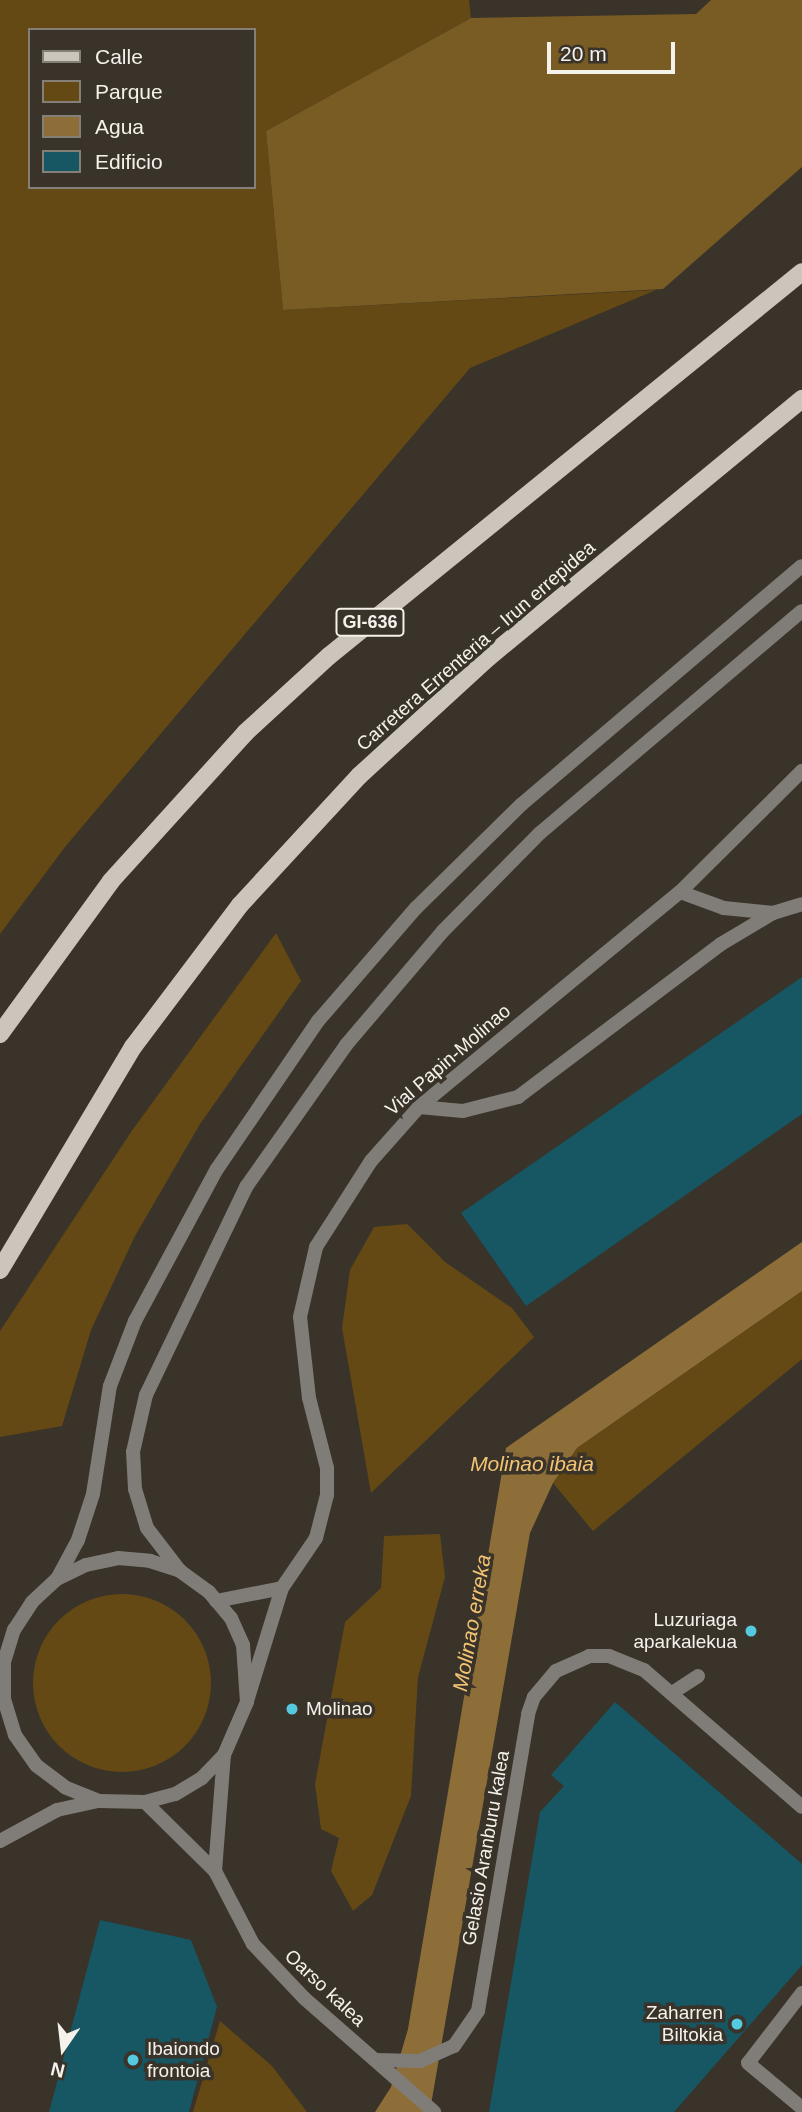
<!DOCTYPE html>
<meta charset="utf-8">
<style>
body{margin:0}
#map{position:relative;width:802px;height:2112px;overflow:hidden;background:#39332a;font-family:Arial,sans-serif}
div>[style]{position:absolute}
.green>*{inset:0;background:#644914}
.round{border-radius:50%}
.forest>*{inset:0;background:#795b24}
.water>*{inset:0;background:#8d6e38}
.building>*{inset:0;background:#165763}
.service>*{height:14px;margin:-7px;padding:0 7px;transform-origin:7px;border-radius:7px;background:#807d78}
.pedestrian>*{height:14px;margin:-7px;padding:0 7px;transform-origin:7px;border-radius:7px;background:#807d78}
.minor>*{height:14px;margin:-7px;padding:0 7px;transform-origin:7px;border-radius:7px;background:#807d78}
.tertiary>*{height:14px;margin:-7px;padding:0 7px;transform-origin:7px;border-radius:7px;background:#807d78}
.primary>*{height:18px;margin:-9px;padding:0 9px;transform-origin:9px;border-radius:9px;background:#cbc5bb}
.dots>*{width:19px;height:19px;translate:-50% -50%;box-sizing:border-box;border:4px solid #39332a;border-radius:50%}
span{translate:-50% -50%;white-space:nowrap;text-align:center;line-height:1.15;-webkit-text-stroke:7px #39332a;paint-order:stroke}
.shield-label span{padding:2px 5px;background:#39332a;border:2px solid;border-radius:5px;-webkit-text-stroke-width:0}
.shield-label{font-size:18px;color:#f5f1eb;font-weight:700}
.street-label{font-size:19px;color:#f5f1eb}
.poi-label{font-size:19px;color:#f5f1eb}
.right{translate:-100% -50%;text-align:right}
.left{translate:0 -50%;text-align:left}
.water-label{font-size:21px;color:#f3c474;font-style:italic}
.legend{position:absolute;left:28px;top:28px;width:228px;height:161px;box-sizing:border-box;background:#39332a;border:2px solid #847f77;margin:0;padding:9px 12px;list-style:none;font-size:21px;color:#f5f1eb}
.legend li{display:flex;align-items:center;gap:14px;height:35px}
.legend b{width:35px;border:2px solid #847f77}
.north{position:absolute;left:28px;top:2014px;width:70px;height:70px;-webkit-text-stroke:5px #39332a;paint-order:stroke;rotate:194deg;font-size:19px;font-weight:700;line-height:28px;text-align:center;color:#f5f1eb}
.north::after{content:'';display:block;margin:auto;width:24px;height:32px;background:#f5f1eb;clip-path:polygon(50% 0,100% 100%,50% 72%,0 100%)}
.scale{position:absolute;left:547px;top:42px;width:128px;height:32px;box-sizing:border-box;border:4px solid #f5f1eb;border-top:0;padding-left:9px;font-size:21px;line-height:24px;white-space:nowrap;color:#f5f1eb;-webkit-text-stroke:5px #39332a;paint-order:stroke}
</style>
<div id="map">
<div class="green">
<i style="clip-path:polygon(evenodd,0 0,469px 0,471px 18px,266px 131px,283px 310px,656px 290px,470px 368px,65px 847px,0 934px,0 0,30px 30px,254px 30px,254px 187px,30px 187px,30px 30px)"></i>
<i style="clip-path:polygon(276px 933px,301px 981px,200px 1124px,135px 1236px,91px 1330px,62px 1426px,0 1437px,0 1331px,131px 1132px)"></i>
<i style="clip-path:polygon(407px 1224px,445px 1262px,512px 1308px,534px 1337px,371px 1493px,342px 1328px,350px 1270px,374px 1227px)"></i>
<i style="clip-path:polygon(802px 1291px,802px 1359px,593px 1531px,553px 1483px,577px 1448px)"></i>
<i style="clip-path:polygon(440px 1534px,445px 1577px,418px 1677px,411px 1796px,372px 1895px,353px 1911px,331px 1871px,339px 1838px,321px 1829px,315px 1784px,345px 1622px,381px 1588px,384px 1536px)"></i>
<i class="round" style="left:33px;top:1594px;width:178px;height:178px"></i>
<i style="clip-path:polygon(220px 2021px,272px 2066px,307px 2112px,193px 2112px)"></i>
</div>
<div class="forest">
<i style="clip-path:polygon(711px 0,802px 0,802px 167px,663px 289px,283px 310px,266px 131px,471px 18px,696px 14px)"></i>
</div>
<div class="water">
<i style="clip-path:polygon(802px 1242px,802px 1291px,577px 1448px,553px 1483px,530px 1533px,432px 2099px,428px 2112px,375px 2112px,391px 2087px,408px 2029px,506px 1448px)"></i>
</div>
<div class="building">
<i style="clip-path:polygon(802px 977px,802px 1114px,526px 1306px,461px 1213px)"></i>
<i style="clip-path:polygon(615px 1702px,802px 1864px,802px 1965px,674px 2112px,489px 2112px,540px 1812px,564px 1786px,551px 1775px)"></i>
<i style="clip-path:polygon(100px 1920px,191px 1940px,217px 2007px,189px 2112px,49px 2112px)"></i>
</div>
<div class="service">
<i style="left:680px;top:892px;width:47px;rotate:20deg"></i>
<i style="left:724px;top:908px;width:49px;rotate:5.8deg"></i>
<i style="left:773px;top:913px;width:30px;rotate:-17deg"></i>
<i style="left:419px;top:1107px;width:44px;rotate:5.2deg"></i>
<i style="left:463px;top:1111px;width:57px;rotate:-14.3deg"></i>
<i style="left:518px;top:1097px;width:254px;rotate:-37deg"></i>
<i style="left:721px;top:944px;width:61px;rotate:-30.8deg"></i>
<i style="left:672px;top:1693px;width:31px;rotate:-33deg"></i>
</div>
<div class="pedestrian">
<i style="left:802px;top:1993px;width:88px;rotate:127.6deg"></i>
<i style="left:748px;top:2063px;width:70px;rotate:39.8deg"></i>
</div>
<div class="minor">
<i style="left:216px;top:1601px;width:67px;rotate:-11.1deg"></i>
<i style="left:247px;top:1701px;width:118px;rotate:-72.8deg"></i>
<i style="left:282px;top:1588px;width:60px;rotate:-55.8deg"></i>
<i style="left:316px;top:1538px;width:44px;rotate:-75.7deg"></i>
<i style="left:327px;top:1495px;width:27px;rotate:-90deg"></i>
<i style="left:327px;top:1468px;width:72px;rotate:-104.4deg"></i>
<i style="left:309px;top:1398px;width:81px;rotate:-96.3deg"></i>
<i style="left:300px;top:1317px;width:72px;rotate:-77.1deg"></i>
<i style="left:316px;top:1247px;width:102px;rotate:-57.4deg"></i>
<i style="left:371px;top:1161px;width:72px;rotate:-48.4deg"></i>
<i style="left:419px;top:1107px;width:338px;rotate:-39.5deg"></i>
<i style="left:680px;top:892px;width:172px;rotate:-44.8deg"></i>
<i style="left:145px;top:1802px;width:98px;rotate:44.6deg"></i>
<i style="left:215px;top:1871px;width:82px;rotate:62.5deg"></i>
<i style="left:253px;top:1944px;width:74px;rotate:46.6deg"></i>
<i style="left:304px;top:1998px;width:173px;rotate:41.2deg"></i>
<i style="left:215px;top:1871px;width:116px;rotate:-85.6deg"></i>
<i style="left:375px;top:2060px;width:45px;rotate:1.3deg"></i>
<i style="left:420px;top:2061px;width:37px;rotate:-24deg"></i>
<i style="left:454px;top:2046px;width:42px;rotate:-55.6deg"></i>
<i style="left:478px;top:2011px;width:301px;rotate:-80.4deg"></i>
<i style="left:528px;top:1714px;width:18px;rotate:-71deg"></i>
<i style="left:534px;top:1697px;width:34px;rotate:-50deg"></i>
<i style="left:556px;top:1671px;width:36px;rotate:-24deg"></i>
<i style="left:589px;top:1656px;width:20px"></i>
<i style="left:609px;top:1656px;width:38px;rotate:22deg"></i>
<i style="left:644px;top:1670px;width:209px;rotate:40.9deg"></i>
</div>
<div class="tertiary">
<i style="left:180px;top:1571px;width:54px;rotate:-127.5deg"></i>
<i style="left:147px;top:1528px;width:41px;rotate:-107.1deg"></i>
<i style="left:135px;top:1489px;width:37px;rotate:-93deg"></i>
<i style="left:133px;top:1452px;width:58px;rotate:-77.2deg"></i>
<i style="left:146px;top:1395px;width:231px;rotate:-64.3deg"></i>
<i style="left:246px;top:1187px;width:174px;rotate:-54.8deg"></i>
<i style="left:346px;top:1045px;width:150px;rotate:-49.6deg"></i>
<i style="left:443px;top:931px;width:138px;rotate:-45.3deg"></i>
<i style="left:540px;top:833px;width:343px;rotate:-40.3deg"></i>
<i style="left:57px;top:1579px;width:44px;rotate:-61.7deg"></i>
<i style="left:78px;top:1540px;width:48px;rotate:-71.9deg"></i>
<i style="left:93px;top:1494px;width:109px;rotate:-81.1deg"></i>
<i style="left:110px;top:1386px;width:70px;rotate:-69deg"></i>
<i style="left:135px;top:1321px;width:173px;rotate:-61.7deg"></i>
<i style="left:217px;top:1169px;width:179px;rotate:-55.7deg"></i>
<i style="left:318px;top:1021px;width:150px;rotate:-49.1deg"></i>
<i style="left:416px;top:908px;width:148px;rotate:-44.5deg"></i>
<i style="left:522px;top:804px;width:367px;rotate:-40.4deg"></i>
<i style="left:0;top:1678px;width:16px;rotate:-76deg"></i>
<i style="left:4px;top:1662px;width:34px;rotate:-73deg"></i>
<i style="left:14px;top:1630px;width:33px;rotate:-57deg"></i>
<i style="left:32px;top:1602px;width:34px;rotate:-43deg"></i>
<i style="left:57px;top:1579px;width:32px;rotate:-26deg"></i>
<i style="left:86px;top:1565px;width:33px;rotate:-12deg"></i>
<i style="left:118px;top:1558px;width:32px;rotate:5deg"></i>
<i style="left:150px;top:1561px;width:32px;rotate:18deg"></i>
<i style="left:180px;top:1571px;width:36px;rotate:36deg"></i>
<i style="left:209px;top:1592px;width:34px;rotate:50deg"></i>
<i style="left:231px;top:1618px;width:30px;rotate:66deg"></i>
<i style="left:243px;top:1645px;width:57px;rotate:86deg"></i>
<i style="left:247px;top:1702px;width:58px;rotate:113.5deg"></i>
<i style="left:224px;top:1755px;width:32px;rotate:134deg"></i>
<i style="left:202px;top:1778px;width:31px;rotate:149deg"></i>
<i style="left:175px;top:1794px;width:31px;rotate:165deg"></i>
<i style="left:145px;top:1802px;width:46px;rotate:-178.8deg"></i>
<i style="left:99px;top:1801px;width:37px;rotate:-158deg"></i>
<i style="left:65px;top:1787px;width:36px;rotate:-143deg"></i>
<i style="left:36px;top:1765px;width:37px;rotate:-125deg"></i>
<i style="left:15px;top:1735px;width:38px;rotate:-107deg"></i>
<i style="left:4px;top:1699px;width:37px;rotate:-90deg"></i>
<i style="left:0;top:1841px;width:65px;rotate:-28.5deg"></i>
<i style="left:57px;top:1810px;width:42px;rotate:-12.4deg"></i>
</div>
<div class="primary">
<i style="left:0;top:1034px;width:189px;rotate:-54deg"></i>
<i style="left:111px;top:881px;width:200px;rotate:-47.8deg"></i>
<i style="left:245px;top:733px;width:114px;rotate:-42.5deg"></i>
<i style="left:329px;top:656px;width:609px;rotate:-39.07deg"></i>
<i style="left:0;top:1270px;width:260px;rotate:-59.2deg"></i>
<i style="left:133px;top:1047px;width:178px;rotate:-53deg"></i>
<i style="left:240px;top:905px;width:176px;rotate:-47.3deg"></i>
<i style="left:359px;top:776px;width:176px;rotate:-42.5deg"></i>
<i style="left:489px;top:657px;width:406px;rotate:-39.5deg"></i>
</div>
<div class="dots">
<i style="left:751px;top:1631px;background:#55cadf"></i>
<i style="left:292px;top:1709px;background:#55cadf"></i>
<i style="left:737px;top:2024px;background:#55cadf"></i>
<i style="left:133px;top:2060px;background:#55cadf"></i>
</div>
<div class="shield-label">
<span style="left:370px;top:622px">GI-636</span>
</div>
<div class="street-label">
<span style="left:476px;top:646px;rotate:-41deg">Carretera Errenteria – Irun errepidea</span>
<span style="left:448px;top:1060px;rotate:-41deg">Vial Papin-Molinao</span>
<span style="left:486px;top:1848px;rotate:-80deg">Gelasio Aranburu kalea</span>
<span style="left:325px;top:1988px;rotate:43deg">Oarso kalea</span>
</div>
<div class="poi-label">
<span class="right" style="left:737px;top:1631px">Luzuriaga<br>aparkalekua</span>
<span class="left" style="left:306px;top:1709px">Molinao</span>
<span class="right" style="left:723px;top:2024px">Zaharren<br>Biltokia</span>
<span class="left" style="left:147px;top:2060px">Ibaiondo<br>frontoia</span>
</div>
<div class="water-label">
<span style="left:532px;top:1464px">Molinao ibaia</span>
<span style="left:472px;top:1623px;rotate:-80deg">Molinao erreka</span>
</div>
<ul class="legend">
<li><b style="height:9px;background:#cbc5bb"></b>Calle</li>
<li><b style="height:19px;background:#644914"></b>Parque</li>
<li><b style="height:19px;background:#8d6e38"></b>Agua</li>
<li><b style="height:19px;background:#165763"></b>Edificio</li>
</ul>
<div class="north">N</div>
<div class="scale">20 m</div>
</div>
